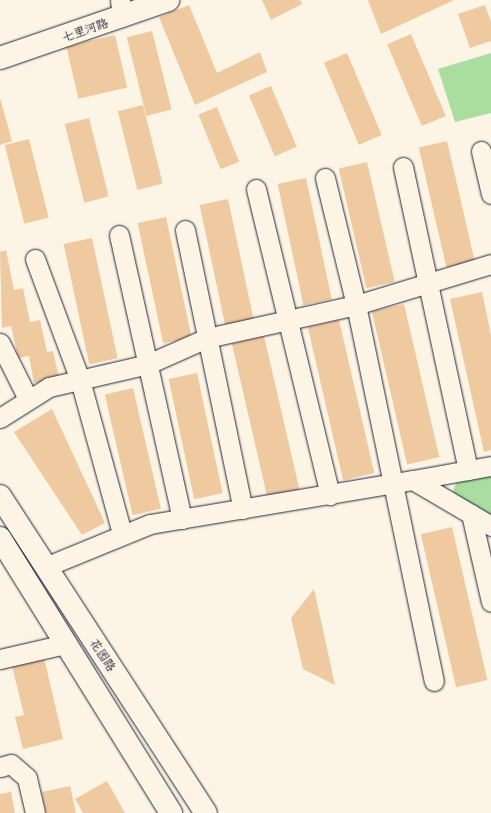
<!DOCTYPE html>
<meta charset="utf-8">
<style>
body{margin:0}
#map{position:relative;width:491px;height:813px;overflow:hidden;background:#fcf5e5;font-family:Mali,"LXGW WenKai TC",sans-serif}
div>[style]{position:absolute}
.green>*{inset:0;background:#aadea0}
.building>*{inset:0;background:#efc99f;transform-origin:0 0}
.roads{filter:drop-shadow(0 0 1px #22223b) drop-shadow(0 0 1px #22223b)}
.minor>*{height:19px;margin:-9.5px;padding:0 9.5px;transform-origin:9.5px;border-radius:9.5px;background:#fcf5e5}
.major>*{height:22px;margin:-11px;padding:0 11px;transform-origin:11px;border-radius:11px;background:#fcf5e5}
span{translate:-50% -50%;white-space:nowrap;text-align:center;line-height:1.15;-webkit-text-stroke:3.5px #fcf5e5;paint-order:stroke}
.street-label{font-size:12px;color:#22223b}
</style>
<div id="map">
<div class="green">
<i style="clip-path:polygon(491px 53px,491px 113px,455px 122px,438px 69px)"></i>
<i style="clip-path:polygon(491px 474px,491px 516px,451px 497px,456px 483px)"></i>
</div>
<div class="building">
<i style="clip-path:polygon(262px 0,300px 0,302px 4px,271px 20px)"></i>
<i style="clip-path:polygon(368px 0,454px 0,381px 34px)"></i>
<i style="clip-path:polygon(189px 5px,217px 73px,260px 52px,267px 72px,195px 105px,159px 17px)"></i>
<i style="clip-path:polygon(485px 5px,491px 22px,491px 41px,470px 48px,458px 14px)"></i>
<i style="left:152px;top:31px;width:81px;height:26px;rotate:76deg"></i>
<i style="left:411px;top:34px;width:89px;height:26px;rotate:67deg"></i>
<i style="left:115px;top:35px;width:54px;height:50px;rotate:77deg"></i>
<i style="left:347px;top:53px;width:89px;height:25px;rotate:67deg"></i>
<i style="left:271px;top:86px;width:66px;height:24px;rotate:67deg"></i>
<i style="clip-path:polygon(0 98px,12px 141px,0 145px)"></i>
<i style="left:143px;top:105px;width:81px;height:26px;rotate:76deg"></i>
<i style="left:217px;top:107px;width:59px;height:20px;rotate:68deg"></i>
<i style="left:89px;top:118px;width:81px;height:25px;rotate:76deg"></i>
<i style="left:29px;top:139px;width:81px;height:25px;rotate:76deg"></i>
<i style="left:447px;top:141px;width:123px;height:29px;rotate:77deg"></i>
<i style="left:367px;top:162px;width:123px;height:29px;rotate:77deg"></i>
<i style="left:306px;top:178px;width:124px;height:29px;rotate:78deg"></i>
<i style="left:228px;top:199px;width:123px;height:29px;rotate:78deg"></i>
<i style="left:166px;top:217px;width:123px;height:29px;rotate:78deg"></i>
<i style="left:92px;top:238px;width:123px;height:29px;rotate:78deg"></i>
<i style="clip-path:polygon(6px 250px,14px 290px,23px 288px,30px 322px,40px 320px,47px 352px,53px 351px,59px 378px,34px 383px,29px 356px,18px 358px,11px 326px,2px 328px,0 252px)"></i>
<i style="clip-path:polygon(482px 292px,491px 335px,491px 450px,484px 452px,450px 299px)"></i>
<i style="left:404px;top:304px;width:157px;height:33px;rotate:77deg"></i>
<i style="left:339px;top:320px;width:157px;height:32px;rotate:77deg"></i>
<i style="left:264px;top:336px;width:157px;height:33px;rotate:77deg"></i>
<i style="left:197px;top:373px;width:123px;height:29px;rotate:78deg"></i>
<i style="left:133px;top:388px;width:124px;height:29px;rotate:77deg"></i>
<i style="clip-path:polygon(52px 409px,105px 523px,82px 535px,14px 432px)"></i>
<i style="left:452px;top:527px;width:157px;height:32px;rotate:77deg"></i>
<i style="clip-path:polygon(314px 589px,335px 685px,303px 669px,291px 618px)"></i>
<i style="clip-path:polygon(44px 658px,63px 739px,23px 749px,15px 717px,24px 715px,12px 666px)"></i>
<i style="clip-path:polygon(107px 781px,125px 813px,83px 813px,75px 799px)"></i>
<i style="clip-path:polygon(70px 786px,76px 813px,46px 813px,42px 792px)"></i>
<i style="clip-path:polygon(11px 792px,15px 813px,0 813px,0 794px)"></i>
</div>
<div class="roads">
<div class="minor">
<i style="left:120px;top:0;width:17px;rotate:83deg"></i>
<i style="left:481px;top:151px;width:44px;rotate:76.9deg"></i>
<i style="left:403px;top:167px;width:310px;rotate:77.9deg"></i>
<i style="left:325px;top:178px;width:131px;rotate:76.3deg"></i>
<i style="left:356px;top:305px;width:384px;rotate:78.3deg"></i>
<i style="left:256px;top:189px;width:315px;rotate:76.4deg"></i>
<i style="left:185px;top:230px;width:285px;rotate:78.3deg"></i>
<i style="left:119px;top:235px;width:291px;rotate:77.5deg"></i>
<i style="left:35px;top:259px;width:129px;rotate:69.6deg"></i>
<i style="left:80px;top:380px;width:160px;rotate:74.7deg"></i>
<i style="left:0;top:343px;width:63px;rotate:63.4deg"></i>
<i style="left:0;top:418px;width:58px;rotate:-32.3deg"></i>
<i style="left:49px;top:387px;width:102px;rotate:-13.1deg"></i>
<i style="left:148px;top:364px;width:64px;rotate:-23.8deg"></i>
<i style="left:207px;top:338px;width:153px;rotate:-12.5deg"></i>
<i style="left:356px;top:305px;width:141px;rotate:-16.9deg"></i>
<i style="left:413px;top:480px;width:79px;rotate:-10.2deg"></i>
<i style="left:471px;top:514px;width:90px;rotate:77.2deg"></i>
<i style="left:45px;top:567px;width:113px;rotate:-22.3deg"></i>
<i style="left:150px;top:524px;width:267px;rotate:-9.5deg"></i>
<i style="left:413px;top:480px;width:91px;rotate:30.5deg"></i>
<i style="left:0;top:659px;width:67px;rotate:-13deg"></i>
<i style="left:0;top:767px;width:11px;rotate:-15deg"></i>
<i style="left:11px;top:764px;width:21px;rotate:41deg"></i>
<i style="left:27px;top:778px;width:36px;rotate:77deg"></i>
</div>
<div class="major">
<i style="left:0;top:58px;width:178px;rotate:-19deg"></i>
<i style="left:0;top:496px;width:378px;rotate:57deg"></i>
<i style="left:0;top:538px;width:324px;rotate:58.1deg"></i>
</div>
</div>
<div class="street-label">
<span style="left:85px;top:30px;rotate:-19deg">七里河路</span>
<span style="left:103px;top:655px;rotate:57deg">花园路</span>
</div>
</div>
